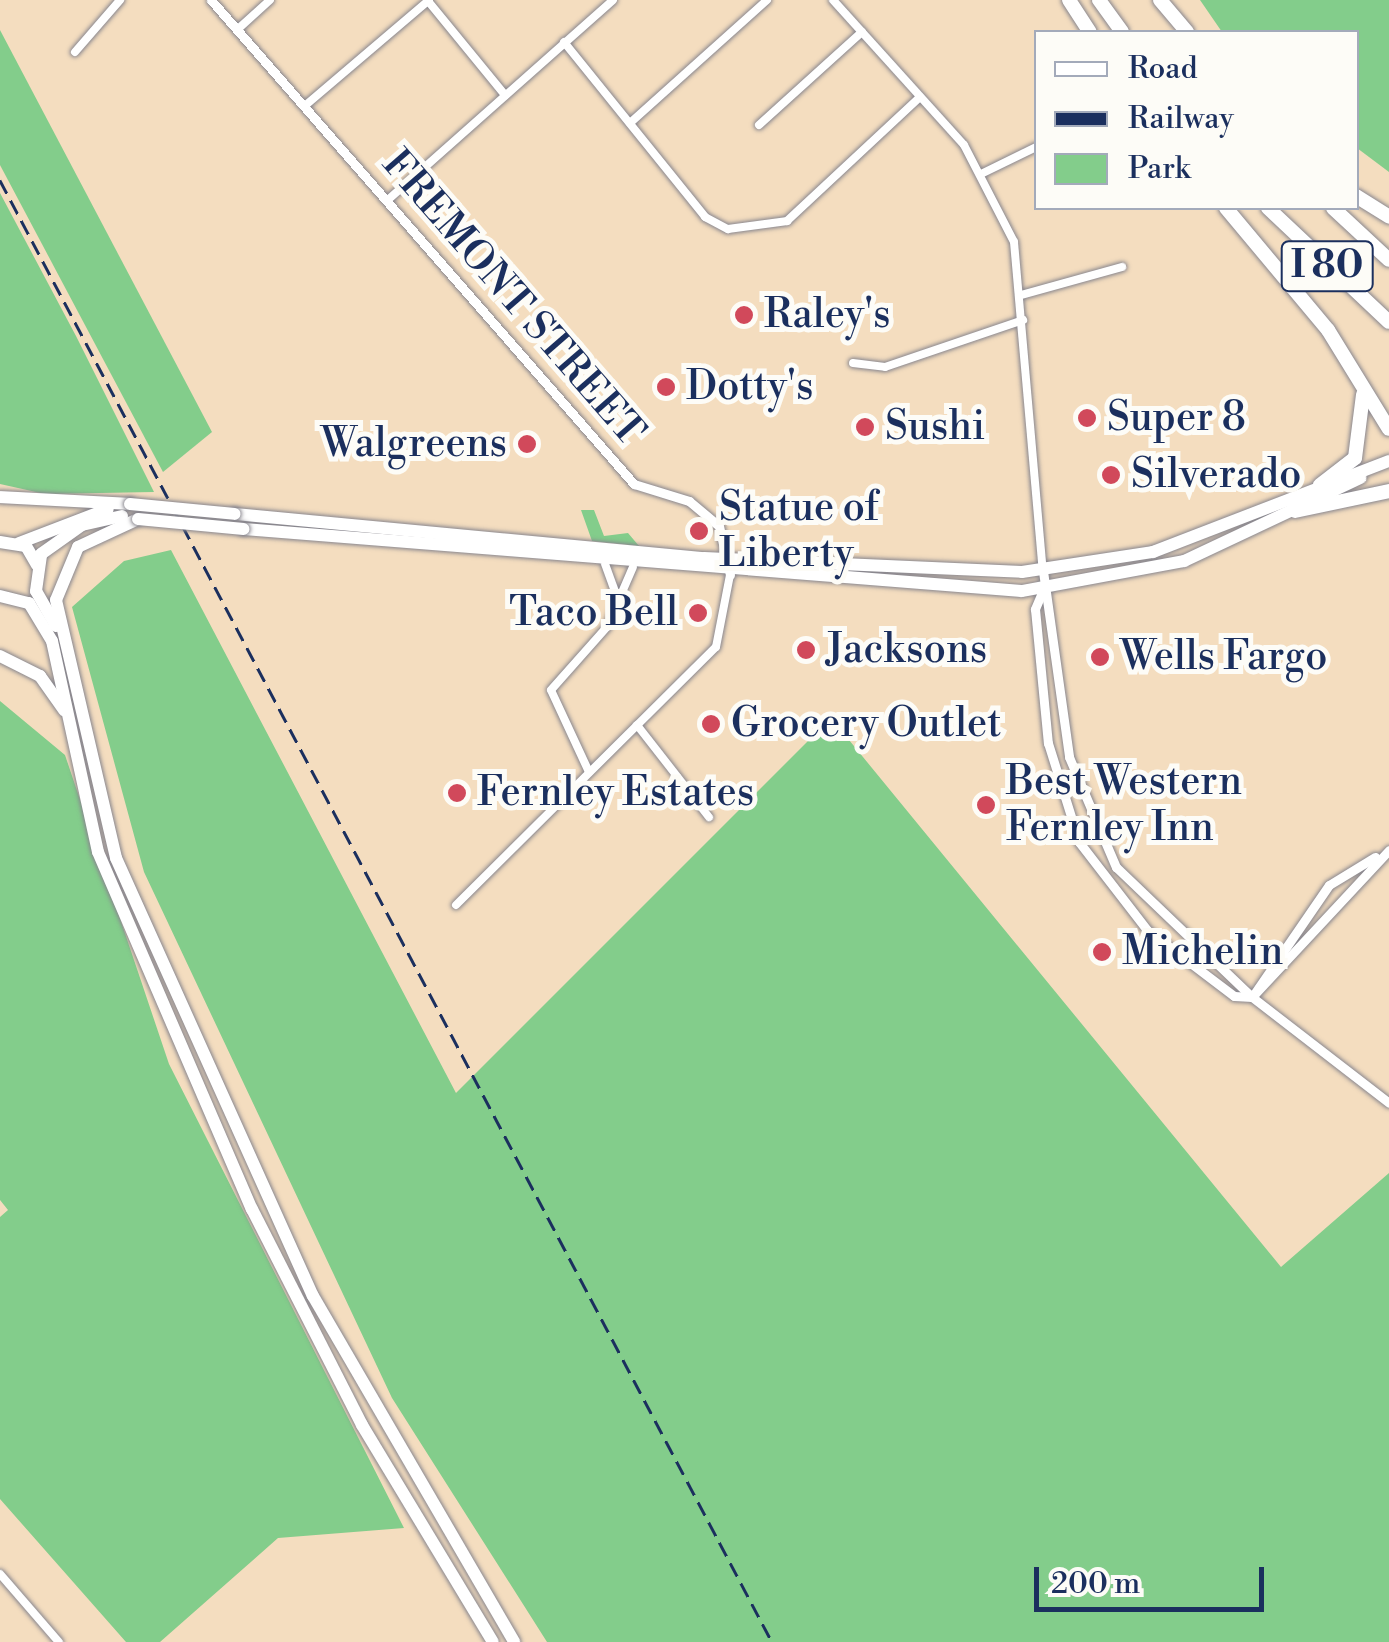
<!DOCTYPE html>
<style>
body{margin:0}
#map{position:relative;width:1389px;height:1642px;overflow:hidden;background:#f4ddbf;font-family:"Libre Bodoni",serif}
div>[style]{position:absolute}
.green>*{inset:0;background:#83cd8b}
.roads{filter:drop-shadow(0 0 2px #88868e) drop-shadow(0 0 2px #88868e)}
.minor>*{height:8px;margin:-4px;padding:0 4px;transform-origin:4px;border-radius:4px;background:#fff}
.tertiary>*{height:9px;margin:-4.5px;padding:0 4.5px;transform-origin:4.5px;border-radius:4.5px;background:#fff}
.trunk>*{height:12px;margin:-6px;padding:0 6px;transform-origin:6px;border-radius:6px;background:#fff}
.motorway>*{height:14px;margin:-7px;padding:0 7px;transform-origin:7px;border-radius:7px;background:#fff}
.rail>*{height:2.5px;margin-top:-1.25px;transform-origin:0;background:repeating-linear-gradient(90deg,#1b2f5e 0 15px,transparent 0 23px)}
.bridges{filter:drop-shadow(0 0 2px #88868e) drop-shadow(0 0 2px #88868e)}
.trunk-bridge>*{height:12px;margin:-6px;padding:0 6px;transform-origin:6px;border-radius:6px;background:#fff}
.dots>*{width:28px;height:28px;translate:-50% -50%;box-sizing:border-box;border:5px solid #fdfcf7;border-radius:50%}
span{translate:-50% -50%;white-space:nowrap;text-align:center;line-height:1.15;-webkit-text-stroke:10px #fdfcf7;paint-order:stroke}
.shield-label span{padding:2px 8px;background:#fdfcf7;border:2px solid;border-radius:8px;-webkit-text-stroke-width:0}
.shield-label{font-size:38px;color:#1b2f5e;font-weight:700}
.street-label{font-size:40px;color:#1b2f5e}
.poi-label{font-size:40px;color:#1b2f5e}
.left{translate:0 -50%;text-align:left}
.right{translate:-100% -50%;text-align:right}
.legend{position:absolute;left:1034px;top:30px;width:325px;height:180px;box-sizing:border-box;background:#fdfcf7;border:2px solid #a3aaba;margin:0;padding:12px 18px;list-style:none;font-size:30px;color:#1b2f5e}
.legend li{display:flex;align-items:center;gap:20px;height:50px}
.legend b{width:50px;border:2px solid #a3aaba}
.scale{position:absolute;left:1034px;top:1567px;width:230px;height:45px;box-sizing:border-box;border:5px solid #1b2f5e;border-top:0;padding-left:12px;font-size:30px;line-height:35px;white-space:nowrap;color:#1b2f5e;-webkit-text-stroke:8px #fdfcf7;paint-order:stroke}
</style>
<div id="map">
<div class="green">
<i style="clip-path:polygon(1200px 0,1389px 0,1389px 172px,1357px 148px,1356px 32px,1222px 32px)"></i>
<i style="clip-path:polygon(0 30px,212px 432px,163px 472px,0 165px)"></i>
<i style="clip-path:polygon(0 193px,76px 336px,154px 492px,45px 494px,0 484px)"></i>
<i style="clip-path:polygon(581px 510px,594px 510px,604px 536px,628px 533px,639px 546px,592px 541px)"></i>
<i style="clip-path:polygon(171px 550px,456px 1093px,831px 718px,1281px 1267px,1389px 1173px,1389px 1642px,547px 1642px,392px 1398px,144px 872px,72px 607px,124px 561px)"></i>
<i style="clip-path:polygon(0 701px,65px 755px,169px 1064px,404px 1528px,278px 1538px,160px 1642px,126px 1642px,0 1499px,0 1217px,8px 1210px,0 1200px)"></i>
</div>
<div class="roads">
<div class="minor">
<i style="left:833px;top:0;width:195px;rotate:47.9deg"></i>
<i style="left:964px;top:145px;width:109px;rotate:62.7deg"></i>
<i style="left:1014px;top:242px;width:330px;rotate:85deg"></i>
<i style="left:428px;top:1px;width:122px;rotate:50.7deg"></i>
<i style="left:238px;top:29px;width:43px;rotate:-42.2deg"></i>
<i style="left:564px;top:42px;width:225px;rotate:51.1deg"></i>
<i style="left:705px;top:217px;width:26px;rotate:28deg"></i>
<i style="left:728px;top:229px;width:60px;rotate:-7.7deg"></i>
<i style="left:787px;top:221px;width:182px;rotate:-43deg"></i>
<i style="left:75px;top:52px;width:69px;rotate:-49.1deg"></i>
<i style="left:307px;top:104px;width:160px;rotate:-40.4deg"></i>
<i style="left:630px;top:123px;width:184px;rotate:-41.9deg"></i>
<i style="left:759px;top:125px;width:139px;rotate:-42.1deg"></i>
<i style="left:983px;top:173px;width:59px;rotate:-26.1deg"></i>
<i style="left:390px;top:198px;width:298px;rotate:-41.6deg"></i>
<i style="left:1021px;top:295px;width:105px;rotate:-15.5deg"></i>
<i style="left:853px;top:363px;width:32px;rotate:7deg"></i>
<i style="left:885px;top:367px;width:146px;rotate:-18.8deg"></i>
<i style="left:605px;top:564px;width:35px;rotate:70deg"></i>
<i style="left:637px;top:725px;width:117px;rotate:52deg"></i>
<i style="left:589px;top:772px;width:90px;rotate:-114.9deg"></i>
<i style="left:551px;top:690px;width:84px;rotate:-48.4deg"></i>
<i style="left:607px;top:627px;width:65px;rotate:-66.6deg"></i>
<i style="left:456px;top:905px;width:366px;rotate:-44.8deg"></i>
<i style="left:716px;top:647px;width:73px;rotate:-79deg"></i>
<i style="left:0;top:1574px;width:90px;rotate:49.1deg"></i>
</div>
<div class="tertiary">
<i style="left:211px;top:0;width:643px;rotate:48.85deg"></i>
<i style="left:634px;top:484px;width:58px;rotate:17.2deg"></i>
<i style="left:689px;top:501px;width:39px;rotate:40deg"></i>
<i style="left:719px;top:526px;width:50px;rotate:77.3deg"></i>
<i style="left:1043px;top:571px;width:188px;rotate:82deg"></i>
<i style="left:1069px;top:757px;width:120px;rotate:66.9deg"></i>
<i style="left:1116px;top:867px;width:188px;rotate:43.7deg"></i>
<i style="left:1252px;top:997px;width:173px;rotate:37.7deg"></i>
<i style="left:1043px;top:590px;width:21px;rotate:113deg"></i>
<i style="left:1035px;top:609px;width:135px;rotate:84.5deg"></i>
<i style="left:1048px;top:743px;width:104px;rotate:72.6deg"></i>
<i style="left:1079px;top:842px;width:111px;rotate:52.3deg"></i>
<i style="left:1147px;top:930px;width:109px;rotate:37.2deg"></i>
<i style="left:1234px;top:996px;width:18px;rotate:3deg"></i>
<i style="left:1252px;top:997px;width:201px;rotate:-47deg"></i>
<i style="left:1252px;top:997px;width:136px;rotate:-55.5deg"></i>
<i style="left:1329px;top:885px;width:54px;rotate:-31.3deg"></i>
</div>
<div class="trunk">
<i style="left:0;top:497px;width:130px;rotate:3.1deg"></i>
<i style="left:235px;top:514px;width:471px;rotate:5.4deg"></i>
<i style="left:704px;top:558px;width:318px;rotate:2.5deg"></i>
<i style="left:1022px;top:572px;width:133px;rotate:-8.7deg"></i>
<i style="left:1153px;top:552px;width:253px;rotate:-21.1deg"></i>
<i style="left:138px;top:519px;width:66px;rotate:155deg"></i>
<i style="left:78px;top:547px;width:57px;rotate:112.5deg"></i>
<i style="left:56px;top:600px;width:265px;rotate:76.9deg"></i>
<i style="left:116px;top:858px;width:480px;rotate:65.8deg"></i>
<i style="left:313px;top:1296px;width:400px;rotate:59.8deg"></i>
<i style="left:244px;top:529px;width:780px;rotate:4.56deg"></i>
<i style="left:1022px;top:591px;width:165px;rotate:-10.5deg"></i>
<i style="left:1184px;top:561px;width:195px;rotate:-25.2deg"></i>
<i style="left:0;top:542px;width:26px;rotate:9deg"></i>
<i style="left:26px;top:546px;width:22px;rotate:60deg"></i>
<i style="left:19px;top:543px;width:95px;rotate:-20.9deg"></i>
<i style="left:0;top:596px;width:30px;rotate:14deg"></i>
<i style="left:29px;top:603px;width:44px;rotate:58.8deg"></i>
<i style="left:52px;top:641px;width:216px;rotate:77.7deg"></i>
<i style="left:98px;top:852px;width:389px;rotate:66.7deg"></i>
<i style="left:252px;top:1209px;width:242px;rotate:63deg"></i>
<i style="left:362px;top:1425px;width:253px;rotate:58.9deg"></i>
<i style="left:56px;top:626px;width:40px;rotate:-119.7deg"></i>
<i style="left:36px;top:591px;width:37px;rotate:-82deg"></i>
<i style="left:41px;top:554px;width:50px;rotate:-35.3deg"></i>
<i style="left:82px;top:525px;width:41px;rotate:-12.7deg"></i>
<i style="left:0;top:656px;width:45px;rotate:26.6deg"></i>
<i style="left:40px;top:676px;width:42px;rotate:54.8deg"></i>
</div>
<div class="motorway">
<i style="left:1069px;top:0;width:38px;rotate:57deg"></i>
<i style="left:1099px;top:0;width:39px;rotate:54deg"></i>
<i style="left:1160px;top:0;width:42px;rotate:49.8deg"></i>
<i style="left:1356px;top:196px;width:39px;rotate:32deg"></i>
<i style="left:1226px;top:208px;width:159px;rotate:50.1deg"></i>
<i style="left:1328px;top:330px;width:116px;rotate:58.4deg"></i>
<i style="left:1268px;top:208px;width:166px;rotate:43.3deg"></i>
<i style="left:1333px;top:208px;width:76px;rotate:42.9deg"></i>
<i style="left:1320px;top:485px;width:44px;rotate:-37.6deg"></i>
<i style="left:1355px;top:458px;width:64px;rotate:-82.8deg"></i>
<i style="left:1295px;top:511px;width:96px;rotate:-12deg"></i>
</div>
</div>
<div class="rail">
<i style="left:0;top:180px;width:1653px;rotate:62.16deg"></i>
</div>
<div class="bridges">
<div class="trunk-bridge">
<i style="left:130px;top:504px;width:105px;rotate:5.4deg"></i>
<i style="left:138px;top:519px;width:106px;rotate:5.4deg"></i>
</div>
</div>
<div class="dots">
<i style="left:744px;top:315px;background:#d1495b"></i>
<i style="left:666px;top:387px;background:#d1495b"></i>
<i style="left:1087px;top:418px;background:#d1495b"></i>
<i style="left:865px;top:427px;background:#d1495b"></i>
<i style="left:527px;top:444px;background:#d1495b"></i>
<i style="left:1111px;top:475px;background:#d1495b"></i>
<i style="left:699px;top:531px;background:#d1495b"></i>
<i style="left:698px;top:613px;background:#d1495b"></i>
<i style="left:806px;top:650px;background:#d1495b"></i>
<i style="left:1100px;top:657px;background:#d1495b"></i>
<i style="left:711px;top:724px;background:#d1495b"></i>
<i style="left:457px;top:793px;background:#d1495b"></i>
<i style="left:986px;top:805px;background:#d1495b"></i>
<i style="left:1102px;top:952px;background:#d1495b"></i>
</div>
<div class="shield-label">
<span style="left:1327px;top:266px">I 80</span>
</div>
<div class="street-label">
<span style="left:513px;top:298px;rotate:49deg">FREMONT STREET</span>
</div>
<div class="poi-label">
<span class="left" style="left:764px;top:315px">Raley's</span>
<span class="left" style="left:686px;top:387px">Dotty's</span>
<span class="left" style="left:1107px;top:418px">Super 8</span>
<span class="left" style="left:885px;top:427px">Sushi</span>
<span class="right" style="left:507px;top:444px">Walgreens</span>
<span class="left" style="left:1131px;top:475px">Silverado</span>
<span class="left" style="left:719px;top:531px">Statue of<br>Liberty</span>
<span class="right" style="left:678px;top:613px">Taco Bell</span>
<span class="left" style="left:826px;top:650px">Jacksons</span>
<span class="left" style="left:1120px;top:657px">Wells Fargo</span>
<span class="left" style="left:731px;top:724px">Grocery Outlet</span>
<span class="left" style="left:1006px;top:805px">Best Western<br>Fernley Inn</span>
<span class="left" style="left:477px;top:793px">Fernley Estates</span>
<span class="left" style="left:1122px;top:952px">Michelin</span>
</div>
<ul class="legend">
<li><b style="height:12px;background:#fff"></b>Road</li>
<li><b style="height:12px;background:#1b2f5e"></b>Railway</li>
<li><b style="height:28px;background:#83cd8b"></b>Park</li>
</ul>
<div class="scale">200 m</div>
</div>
